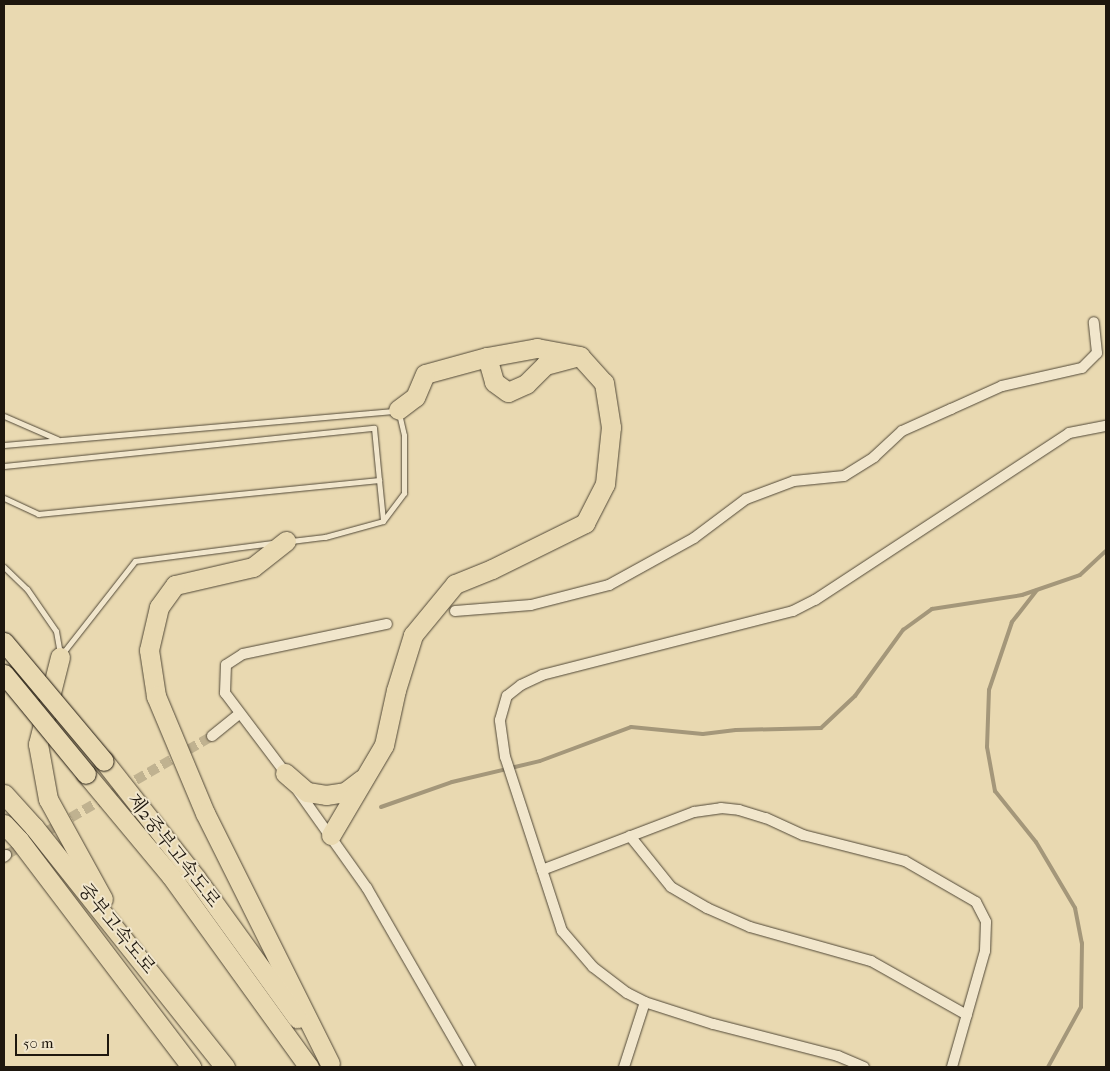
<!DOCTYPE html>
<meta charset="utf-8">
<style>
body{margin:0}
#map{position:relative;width:1110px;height:1071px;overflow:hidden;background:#e9d9b1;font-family:"IM FELL French Canon","Noto Serif KR",serif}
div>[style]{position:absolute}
.stream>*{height:4px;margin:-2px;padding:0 2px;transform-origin:2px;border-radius:2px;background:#a4977a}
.minor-tunnel>*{height:10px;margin-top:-5px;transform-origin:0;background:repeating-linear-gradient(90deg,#c0b290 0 10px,transparent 0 15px)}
.roads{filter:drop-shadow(0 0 1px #514837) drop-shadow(0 0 1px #514837)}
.service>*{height:5px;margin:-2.5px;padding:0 2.5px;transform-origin:2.5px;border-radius:2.5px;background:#f1e6cc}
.minor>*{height:10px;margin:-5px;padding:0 5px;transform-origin:5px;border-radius:5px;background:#f1e6cc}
.motorway>*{height:19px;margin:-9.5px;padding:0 9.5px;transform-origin:9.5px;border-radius:9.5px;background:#e9d9b1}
.bridges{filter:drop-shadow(0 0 1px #1e170e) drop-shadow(0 0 1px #1e170e)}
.motorway-bridge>*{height:19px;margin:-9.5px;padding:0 9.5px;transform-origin:9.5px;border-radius:9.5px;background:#e9d9b1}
span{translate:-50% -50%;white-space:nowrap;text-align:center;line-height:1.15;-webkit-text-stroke:4px #f1e6cc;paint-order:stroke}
.street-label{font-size:19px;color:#1e170e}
.frame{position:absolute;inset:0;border:5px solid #1e170e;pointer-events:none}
.scale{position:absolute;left:15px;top:1034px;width:94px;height:22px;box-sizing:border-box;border:2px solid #1e170e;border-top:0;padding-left:6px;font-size:15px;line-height:18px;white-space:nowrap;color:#1e170e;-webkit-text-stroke:4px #f1e6cc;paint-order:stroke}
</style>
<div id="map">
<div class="stream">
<i style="left:1037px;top:590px;width:41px;rotate:128deg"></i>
<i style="left:1012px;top:622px;width:72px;rotate:108.7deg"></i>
<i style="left:989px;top:690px;width:57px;rotate:92deg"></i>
<i style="left:987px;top:747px;width:45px;rotate:79.7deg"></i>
<i style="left:995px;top:791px;width:65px;rotate:51.2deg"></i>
<i style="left:1036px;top:842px;width:77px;rotate:59.4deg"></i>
<i style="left:1075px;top:908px;width:36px;rotate:79deg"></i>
<i style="left:1082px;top:943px;width:64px;rotate:90.9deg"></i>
<i style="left:1081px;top:1007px;width:68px;rotate:118.8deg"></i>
<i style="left:381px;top:807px;width:75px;rotate:-19.4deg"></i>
<i style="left:452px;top:782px;width:90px;rotate:-13.4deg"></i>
<i style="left:540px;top:761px;width:97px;rotate:-20.5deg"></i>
<i style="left:631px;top:727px;width:72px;rotate:5.6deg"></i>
<i style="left:703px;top:734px;width:33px;rotate:-7deg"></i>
<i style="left:736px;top:730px;width:85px;rotate:-1.3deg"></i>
<i style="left:821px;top:728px;width:47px;rotate:-43.3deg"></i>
<i style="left:855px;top:696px;width:82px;rotate:-54deg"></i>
<i style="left:903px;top:630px;width:36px;rotate:-36deg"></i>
<i style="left:932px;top:609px;width:91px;rotate:-8.8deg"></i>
<i style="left:1022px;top:595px;width:61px;rotate:-19deg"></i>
<i style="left:1080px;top:575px;width:35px;rotate:-43deg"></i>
</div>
<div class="minor-tunnel">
<i style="left:6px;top:855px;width:238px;rotate:-30deg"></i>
</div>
<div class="roads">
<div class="service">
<i style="left:4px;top:416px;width:58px;rotate:23.5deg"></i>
<i style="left:4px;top:445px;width:391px;rotate:-5deg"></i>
<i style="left:4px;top:466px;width:372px;rotate:-5.9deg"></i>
<i style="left:374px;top:428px;width:52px;rotate:84.5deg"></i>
<i style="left:4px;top:498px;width:38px;rotate:25deg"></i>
<i style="left:38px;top:514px;width:343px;rotate:-5.7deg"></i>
<i style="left:379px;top:480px;width:40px;rotate:84.3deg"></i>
<i style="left:291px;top:541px;width:34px;rotate:-7deg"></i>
<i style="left:325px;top:537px;width:60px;rotate:-15.4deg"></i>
<i style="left:383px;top:521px;width:35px;rotate:-53deg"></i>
<i style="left:404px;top:493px;width:58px;rotate:-90deg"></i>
<i style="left:404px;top:435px;width:22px;rotate:-103deg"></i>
<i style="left:4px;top:567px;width:32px;rotate:44deg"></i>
<i style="left:27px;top:589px;width:51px;rotate:55.4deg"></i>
<i style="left:56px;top:631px;width:23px;rotate:80deg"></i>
<i style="left:62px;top:654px;width:118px;rotate:-51.9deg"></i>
<i style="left:135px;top:561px;width:138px;rotate:-7.5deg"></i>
</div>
<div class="minor">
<i style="left:455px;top:611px;width:76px;rotate:-4.5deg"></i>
<i style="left:531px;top:605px;width:81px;rotate:-14.4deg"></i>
<i style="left:609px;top:585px;width:97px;rotate:-28.9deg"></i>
<i style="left:694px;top:538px;width:65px;rotate:-36.9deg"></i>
<i style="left:746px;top:499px;width:51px;rotate:-20.6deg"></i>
<i style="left:794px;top:481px;width:50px;rotate:-5.7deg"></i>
<i style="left:844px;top:476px;width:36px;rotate:-32deg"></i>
<i style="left:874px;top:457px;width:38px;rotate:-43deg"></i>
<i style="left:902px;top:431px;width:54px;rotate:-24.2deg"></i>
<i style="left:951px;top:409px;width:56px;rotate:-24.3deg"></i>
<i style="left:1002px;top:386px;width:82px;rotate:-12.7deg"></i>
<i style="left:1082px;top:368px;width:21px;rotate:-45deg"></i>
<i style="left:1097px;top:353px;width:31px;rotate:-96deg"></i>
<i style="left:212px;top:736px;width:35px;rotate:-39deg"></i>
<i style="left:287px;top:775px;width:103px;rotate:-127.1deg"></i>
<i style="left:225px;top:693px;width:28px;rotate:-88deg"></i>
<i style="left:226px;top:665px;width:20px;rotate:-33deg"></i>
<i style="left:243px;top:654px;width:147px;rotate:-11.8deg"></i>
<i style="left:298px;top:791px;width:119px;rotate:54.6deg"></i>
<i style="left:367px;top:888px;width:207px;rotate:60.1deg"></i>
<i style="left:630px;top:836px;width:65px;rotate:51.2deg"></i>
<i style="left:671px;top:887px;width:42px;rotate:30.3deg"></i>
<i style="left:707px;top:908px;width:47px;rotate:23.8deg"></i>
<i style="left:750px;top:927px;width:126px;rotate:15.7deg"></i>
<i style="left:871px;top:961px;width:110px;rotate:29.4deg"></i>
<i style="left:4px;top:857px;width:3px;rotate:-45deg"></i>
<i style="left:542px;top:870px;width:163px;rotate:-20.9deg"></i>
<i style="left:694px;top:812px;width:27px;rotate:-8deg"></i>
<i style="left:721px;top:808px;width:18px;rotate:6deg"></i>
<i style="left:739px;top:810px;width:28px;rotate:17deg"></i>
<i style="left:766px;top:818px;width:41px;rotate:24.7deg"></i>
<i style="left:803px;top:835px;width:105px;rotate:14.3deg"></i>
<i style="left:905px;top:861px;width:82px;rotate:30deg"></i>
<i style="left:976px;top:902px;width:22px;rotate:63deg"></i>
<i style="left:986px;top:922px;width:29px;rotate:92deg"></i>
<i style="left:985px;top:951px;width:121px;rotate:105.9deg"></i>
<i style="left:624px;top:1067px;width:68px;rotate:-72.1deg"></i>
<i style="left:864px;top:1067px;width:28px;rotate:-157deg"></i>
<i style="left:838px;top:1056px;width:129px;rotate:-165.6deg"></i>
<i style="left:713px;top:1024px;width:71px;rotate:-162.1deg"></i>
<i style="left:645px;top:1002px;width:20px;rotate:-153deg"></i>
<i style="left:627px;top:993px;width:43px;rotate:-142.6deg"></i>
<i style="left:593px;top:967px;width:48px;rotate:-130.7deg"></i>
<i style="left:562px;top:931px;width:183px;rotate:-108.1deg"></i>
<i style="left:505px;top:757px;width:37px;rotate:-98deg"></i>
<i style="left:500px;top:720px;width:25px;rotate:-74deg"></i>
<i style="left:507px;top:696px;width:18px;rotate:-38deg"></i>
<i style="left:521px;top:685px;width:23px;rotate:-25deg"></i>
<i style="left:542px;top:675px;width:259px;rotate:-14.3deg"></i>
<i style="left:793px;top:611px;width:25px;rotate:-27deg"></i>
<i style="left:815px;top:600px;width:304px;rotate:-33.3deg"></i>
<i style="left:1069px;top:433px;width:38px;rotate:-11deg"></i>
</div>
<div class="motorway">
<i style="left:487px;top:357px;width:26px;rotate:74deg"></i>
<i style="left:494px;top:382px;width:17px;rotate:36deg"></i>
<i style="left:508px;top:392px;width:20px;rotate:-24deg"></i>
<i style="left:526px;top:384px;width:27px;rotate:-45deg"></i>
<i style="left:545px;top:365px;width:31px;rotate:-15deg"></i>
<i style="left:286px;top:541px;width:42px;rotate:141.8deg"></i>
<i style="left:253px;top:567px;width:80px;rotate:167deg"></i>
<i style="left:175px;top:585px;width:27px;rotate:126deg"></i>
<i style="left:159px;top:607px;width:44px;rotate:103.1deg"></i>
<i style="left:149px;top:650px;width:47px;rotate:81.3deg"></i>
<i style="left:156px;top:696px;width:127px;rotate:67.3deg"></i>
<i style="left:205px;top:813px;width:280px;rotate:63.5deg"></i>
<i style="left:60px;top:657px;width:90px;rotate:104.2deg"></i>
<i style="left:38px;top:744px;width:56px;rotate:79.7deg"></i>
<i style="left:48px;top:799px;width:114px;rotate:61.2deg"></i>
<i style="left:104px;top:761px;width:149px;rotate:51.8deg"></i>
<i style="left:196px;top:878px;width:173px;rotate:54.2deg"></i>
<i style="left:285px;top:773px;width:29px;rotate:41deg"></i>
<i style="left:307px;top:792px;width:19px;rotate:9deg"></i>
<i style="left:326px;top:795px;width:19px;rotate:-9deg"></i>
<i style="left:345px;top:792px;width:21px;rotate:-37deg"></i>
<i style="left:86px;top:774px;width:133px;rotate:50.2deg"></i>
<i style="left:171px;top:876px;width:236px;rotate:54.2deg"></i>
<i style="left:4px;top:794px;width:45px;rotate:47.7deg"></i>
<i style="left:34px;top:827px;width:307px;rotate:51.5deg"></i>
<i style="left:4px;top:824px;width:22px;rotate:47deg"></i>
<i style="left:19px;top:840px;width:285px;rotate:52.8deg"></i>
<i style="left:331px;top:835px;width:104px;rotate:-59.5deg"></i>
<i style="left:384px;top:745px;width:56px;rotate:-77.7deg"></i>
<i style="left:396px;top:690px;width:58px;rotate:-72.8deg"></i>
<i style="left:413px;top:635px;width:66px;rotate:-50.5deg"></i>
<i style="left:455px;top:584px;width:40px;rotate:-22deg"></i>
<i style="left:492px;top:569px;width:104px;rotate:-26.3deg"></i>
<i style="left:585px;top:523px;width:44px;rotate:-62.9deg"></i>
<i style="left:605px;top:484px;width:57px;rotate:-84deg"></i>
<i style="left:611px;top:427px;width:45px;rotate:-99deg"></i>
<i style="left:604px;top:383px;width:36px;rotate:-132deg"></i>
<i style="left:580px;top:356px;width:44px;rotate:-169.5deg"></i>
<i style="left:537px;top:348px;width:51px;rotate:169.8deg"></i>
<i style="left:487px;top:357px;width:64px;rotate:164.7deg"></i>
<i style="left:425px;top:374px;width:25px;rotate:113deg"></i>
<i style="left:415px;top:397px;width:21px;rotate:143deg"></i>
</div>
</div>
<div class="bridges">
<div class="motorway-bridge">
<i style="left:4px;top:642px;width:155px;rotate:50deg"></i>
<i style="left:4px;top:674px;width:129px;rotate:50.6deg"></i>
</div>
</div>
<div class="street-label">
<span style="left:173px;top:851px;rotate:52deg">제2중부고속도로</span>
<span style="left:116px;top:929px;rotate:51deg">중부고속도로</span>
</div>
<div class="frame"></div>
<div class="scale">50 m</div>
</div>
